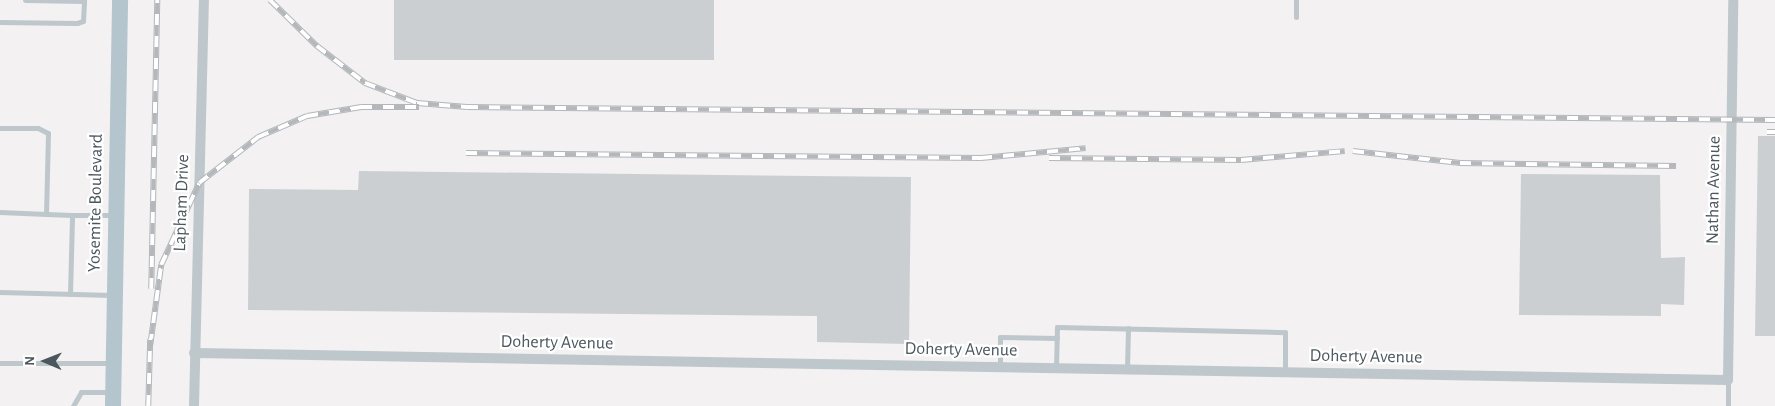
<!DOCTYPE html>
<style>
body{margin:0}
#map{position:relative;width:1775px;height:406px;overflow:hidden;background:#f3f1f2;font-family:"Alegreya Sans",sans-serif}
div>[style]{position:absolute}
.building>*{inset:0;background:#cccfd2;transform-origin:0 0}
.lane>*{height:5px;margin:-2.5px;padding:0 2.5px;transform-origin:2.5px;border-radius:2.5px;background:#bec7cc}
.street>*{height:10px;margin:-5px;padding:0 5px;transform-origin:5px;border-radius:5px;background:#bec7cc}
.primary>*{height:16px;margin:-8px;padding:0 8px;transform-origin:8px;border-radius:8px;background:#b4c5cd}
.rail>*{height:5.5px;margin-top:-2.75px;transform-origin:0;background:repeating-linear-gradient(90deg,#fff 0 11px,#b4b8bb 0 22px);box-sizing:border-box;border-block:1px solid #b4b8bb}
span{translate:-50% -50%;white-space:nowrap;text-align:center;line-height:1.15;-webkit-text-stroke:4.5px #fff;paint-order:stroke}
.street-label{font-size:18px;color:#4b575d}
.north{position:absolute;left:20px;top:336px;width:50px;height:50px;-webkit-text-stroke:4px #fff;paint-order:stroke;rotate:271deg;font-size:14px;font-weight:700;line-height:20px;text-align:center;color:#4b575d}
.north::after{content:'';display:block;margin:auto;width:18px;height:22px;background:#4b575d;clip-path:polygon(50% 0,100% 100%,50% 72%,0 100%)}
</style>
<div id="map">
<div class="building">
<i style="left:394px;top:0;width:320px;height:60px"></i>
<i style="clip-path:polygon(1758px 136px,1775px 136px,1775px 336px,1755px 336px)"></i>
<i style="clip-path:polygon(359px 171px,911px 177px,909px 344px,817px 342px,817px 316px,248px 310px,249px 189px,358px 190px)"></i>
<i style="clip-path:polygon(1521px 174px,1660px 175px,1661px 258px,1685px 257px,1684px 305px,1661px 304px,1661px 316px,1519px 315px)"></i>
</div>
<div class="lane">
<i style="left:25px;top:0;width:59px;rotate:1deg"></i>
<i style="left:1296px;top:17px;width:17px;rotate:-90deg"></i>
<i style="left:0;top:22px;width:77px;rotate:0.7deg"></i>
<i style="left:77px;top:23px;width:6px;rotate:-18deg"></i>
<i style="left:83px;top:21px;width:21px;rotate:-87deg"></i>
<i style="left:0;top:128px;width:38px"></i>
<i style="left:38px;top:128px;width:11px;rotate:27deg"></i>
<i style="left:48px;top:133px;width:81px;rotate:91.4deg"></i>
<i style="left:46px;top:214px;width:26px;rotate:2deg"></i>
<i style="left:0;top:212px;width:46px;rotate:2.5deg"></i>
<i style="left:0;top:292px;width:112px;rotate:1.5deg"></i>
<i style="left:70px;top:294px;width:79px;rotate:-88.5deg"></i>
<i style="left:72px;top:215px;width:41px"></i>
<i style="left:0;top:363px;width:110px"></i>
<i style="left:1000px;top:367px;width:30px;rotate:-90deg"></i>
<i style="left:1000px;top:337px;width:57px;rotate:1deg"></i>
<i style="left:1056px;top:368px;width:41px;rotate:-88.6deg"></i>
<i style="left:1057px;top:327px;width:228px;rotate:1.3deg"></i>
<i style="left:1285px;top:332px;width:40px;rotate:90deg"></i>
<i style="left:1127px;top:369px;width:41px;rotate:-88.6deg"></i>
<i style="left:1728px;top:380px;width:26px;rotate:90deg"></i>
<i style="left:73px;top:406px;width:16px;rotate:-60deg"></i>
<i style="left:81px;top:392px;width:29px"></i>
</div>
<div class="street">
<i style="left:194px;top:353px;width:1534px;rotate:1.01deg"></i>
<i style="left:1728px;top:380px;width:380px;rotate:-89.2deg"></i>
<i style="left:194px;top:406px;width:406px;rotate:-88.6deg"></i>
</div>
<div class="primary">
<i style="left:113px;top:406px;width:406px;rotate:-89deg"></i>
</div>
<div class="rail">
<i style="left:270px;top:0;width:66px;rotate:44.4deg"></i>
<i style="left:317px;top:46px;width:61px;rotate:37.6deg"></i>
<i style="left:365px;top:83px;width:56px;rotate:21deg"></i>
<i style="left:417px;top:103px;width:50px;rotate:4.6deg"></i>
<i style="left:467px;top:107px;width:1308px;rotate:0.57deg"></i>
<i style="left:1767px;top:132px;width:8px"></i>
<i style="left:1353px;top:151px;width:108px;rotate:6.4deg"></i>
<i style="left:1460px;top:163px;width:216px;rotate:0.8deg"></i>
<i style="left:466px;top:153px;width:515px;rotate:0.56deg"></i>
<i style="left:981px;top:158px;width:105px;rotate:-5.4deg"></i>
<i style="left:1049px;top:158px;width:192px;rotate:0.6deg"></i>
<i style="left:1241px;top:160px;width:104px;rotate:-4.9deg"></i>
<i style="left:151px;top:289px;width:289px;rotate:-88.8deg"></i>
<i style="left:150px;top:345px;width:81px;rotate:-82.2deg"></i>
<i style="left:161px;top:265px;width:90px;rotate:-65.1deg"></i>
<i style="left:199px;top:183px;width:75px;rotate:-37.9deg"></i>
<i style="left:258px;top:137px;width:53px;rotate:-23.2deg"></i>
<i style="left:307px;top:116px;width:55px;rotate:-9.5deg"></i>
<i style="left:361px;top:107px;width:58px"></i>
<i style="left:148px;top:406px;width:67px;rotate:-88.3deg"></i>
</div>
<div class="street-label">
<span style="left:1714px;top:190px;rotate:-89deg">Nathan Avenue</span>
<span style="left:96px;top:203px;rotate:-89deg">Yosemite Boulevard</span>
<span style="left:182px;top:203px;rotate:-88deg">Lapham Drive</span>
<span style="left:557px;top:343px;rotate:1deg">Doherty Avenue</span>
<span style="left:961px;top:350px;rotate:1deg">Doherty Avenue</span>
<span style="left:1366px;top:357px;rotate:1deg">Doherty Avenue</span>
</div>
<div class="north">N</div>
</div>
